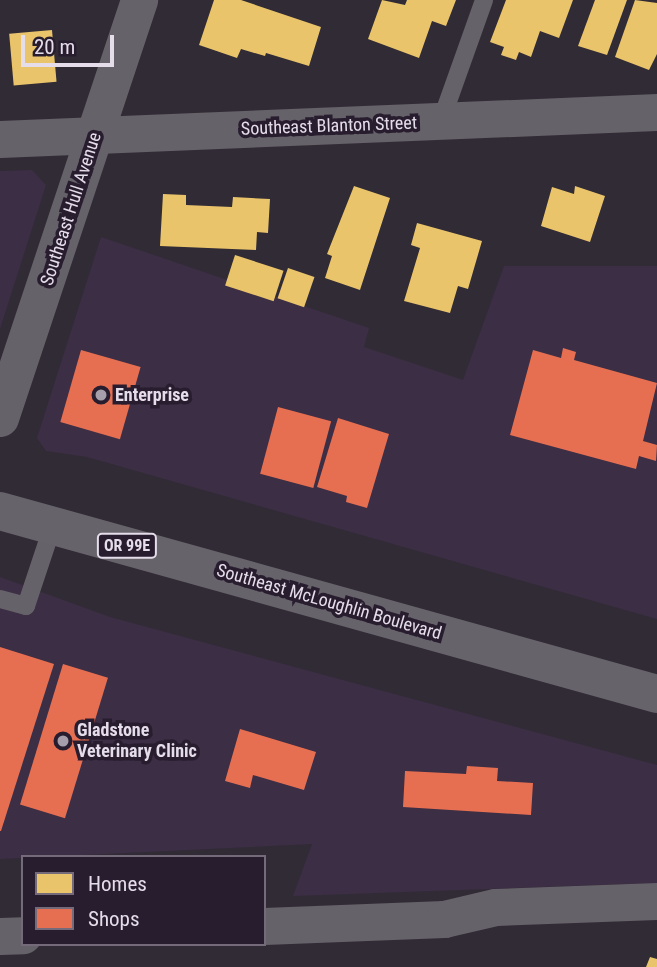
<!DOCTYPE html>
<style>
body{margin:0}
#map{position:relative;width:657px;height:967px;overflow:hidden;background:#312b36;font-family:"Roboto Condensed",sans-serif}
div>[style]{position:absolute}
.built>*{inset:0;background:#3c2e45}
.homes>*{inset:0;background:#e9c46a;transform-origin:0 0}
.shops>*{inset:0;background:#e76f51;transform-origin:0 0}
.lane>*{height:18px;margin:-9px;padding:0 9px;transform-origin:9px;border-radius:9px;background:#666269}
.street>*{height:37px;margin:-18.5px;padding:0 18.5px;transform-origin:18.5px;border-radius:18.5px;background:#666269}
.primary>*{height:38px;margin:-19px;padding:0 19px;transform-origin:19px;border-radius:19px;background:#67636b}
.dots>*{width:19px;height:19px;translate:-50% -50%;box-sizing:border-box;border:4px solid #281d2f;border-radius:50%}
span{translate:-50% -50%;white-space:nowrap;text-align:center;line-height:1.15;-webkit-text-stroke:7px #281d2f;paint-order:stroke}
.shield-label span{padding:2px 5px;background:#281d2f;border:2px solid;border-radius:5px;-webkit-text-stroke-width:0}
.shield-label{font-size:16px;color:#e5ddea;font-weight:700}
.street-label{font-size:18px;color:#e5ddea}
.poi-label{font-size:18px;color:#e5ddea;font-weight:700}
.left{translate:0 -50%;text-align:left}
.legend{position:absolute;left:21px;top:855px;width:245px;height:91px;box-sizing:border-box;background:#281d2f;border:2px solid #746a7a;margin:0;padding:9px 12px;list-style:none;font-size:21px;color:#e5ddea}
.legend li{display:flex;align-items:center;gap:14px;height:35px}
.legend b{width:35px;border:2px solid #746a7a}
.scale{position:absolute;left:21px;top:35px;width:93px;height:32px;box-sizing:border-box;border:4px solid #e5ddea;border-top:0;padding-left:9px;font-size:21px;line-height:24px;white-space:nowrap;color:#e5ddea;-webkit-text-stroke:5px #281d2f;paint-order:stroke}
</style>
<div id="map">
<div class="built">
<i style="clip-path:polygon(32px 170px,46px 185px,0 329px,0 171px)"></i>
<i style="clip-path:polygon(101px 237px,369px 328px,364px 347px,463px 380px,504px 266px,657px 266px,657px 619px,87px 457px,46px 451px,37px 438px)"></i>
<i style="clip-path:polygon(0 577px,110px 617px,657px 765px,657px 883px,293px 896px,312px 844px,0 859px)"></i>
</div>
<div class="homes">
<i style="clip-path:polygon(214px 0,241px 0,321px 27px,309px 66px,266px 53px,265px 56px,241px 49px,237px 58px,199px 45px)"></i>
<i style="clip-path:polygon(382px 0,405px 5px,407px 0,456px 0,446px 26px,432px 21px,419px 58px,368px 39px)"></i>
<i style="clip-path:polygon(506px 0,573px 0,559px 38px,540px 31px,531px 57px,519px 52px,516px 60px,501px 55px,504px 47px,490px 42px)"></i>
<i style="clip-path:polygon(595px 0,627px 0,607px 55px,578px 46px)"></i>
<i style="clip-path:polygon(635px 0,657px 3px,657px 54px,649px 70px,615px 57px)"></i>
<i style="left:52px;top:30px;width:52px;height:43px;rotate:85deg"></i>
<i style="clip-path:polygon(354px 186px,390px 198px,360px 290px,325px 278px,332px 256px,327px 254px)"></i>
<i style="clip-path:polygon(575px 186px,605px 196px,590px 242px,541px 226px,552px 187px,574px 194px)"></i>
<i style="clip-path:polygon(163px 194px,186px 195px,186px 205px,232px 207px,233px 197px,270px 199px,268px 233px,257px 232px,256px 250px,160px 246px)"></i>
<i style="clip-path:polygon(417px 223px,482px 241px,468px 289px,458px 286px,450px 313px,404px 301px,420px 248px,411px 245px)"></i>
<i style="left:235px;top:255px;width:51px;height:32px;rotate:18deg"></i>
<i style="left:288px;top:268px;width:28px;height:32px;rotate:19deg"></i>
<i style="clip-path:polygon(650px 957px,657px 959px,657px 967px,646px 967px)"></i>
</div>
<div class="shops">
<i style="clip-path:polygon(563px 348px,576px 352px,574px 360px,657px 383px,643px 441px,657px 445px,656px 461px,639px 456px,636px 469px,510px 435px,533px 350px,561px 358px)"></i>
<i style="left:81px;top:350px;width:62px;height:75px;rotate:16deg"></i>
<i style="left:278px;top:407px;width:55px;height:69px;rotate:15deg"></i>
<i style="clip-path:polygon(338px 418px,389px 434px,367px 508px,346px 502px,347px 496px,317px 487px)"></i>
<i style="clip-path:polygon(0 647px,54px 664px,1px 831px,0 831px)"></i>
<i style="left:63px;top:664px;width:47px;height:147px;rotate:17deg"></i>
<i style="clip-path:polygon(240px 729px,316px 752px,304px 790px,253px 775px,250px 788px,225px 781px)"></i>
<i style="clip-path:polygon(467px 766px,498px 768px,497px 781px,533px 783px,531px 815px,403px 807px,405px 771px,466px 774px)"></i>
</div>
<div class="lane">
<i style="left:441px;top:121px;width:128px;rotate:-70.4deg"></i>
<i style="left:0;top:599px;width:27px;rotate:15deg"></i>
<i style="left:26px;top:606px;width:85px;rotate:-71.6deg"></i>
</div>
<div class="street">
<i style="left:0;top:139px;width:658px;rotate:-2.35deg"></i>
<i style="left:0;top:418px;width:441px;rotate:-71.6deg"></i>
<i style="left:264px;top:926px;width:180px;rotate:-2.2deg"></i>
<i style="left:444px;top:919px;width:52px;rotate:-13.2deg"></i>
<i style="left:495px;top:907px;width:162px;rotate:-2.1deg"></i>
<i style="left:0;top:936px;width:23px;rotate:-2deg"></i>
</div>
<div class="primary">
<i style="left:0;top:511px;width:682px;rotate:15.56deg"></i>
</div>
<div class="dots">
<i style="left:101px;top:395px;background:#a69fab"></i>
<i style="left:63px;top:741px;background:#a69fab"></i>
</div>
<div class="shield-label">
<span style="left:127px;top:546px">OR 99E</span>
</div>
<div class="street-label">
<span style="left:329px;top:126px;rotate:-2deg">Southeast Blanton Street</span>
<span style="left:71px;top:209px;rotate:-72deg">Southeast Hull Avenue</span>
<span style="left:329px;top:602px;rotate:16deg">Southeast McLoughlin Boulevard</span>
</div>
<div class="poi-label">
<span class="left" style="left:115px;top:395px">Enterprise</span>
<span class="left" style="left:77px;top:741px">Gladstone<br>Veterinary Clinic</span>
</div>
<ul class="legend">
<li><b style="height:19px;background:#e9c46a"></b>Homes</li>
<li><b style="height:19px;background:#e76f51"></b>Shops</li>
</ul>
<div class="scale">20 m</div>
</div>
